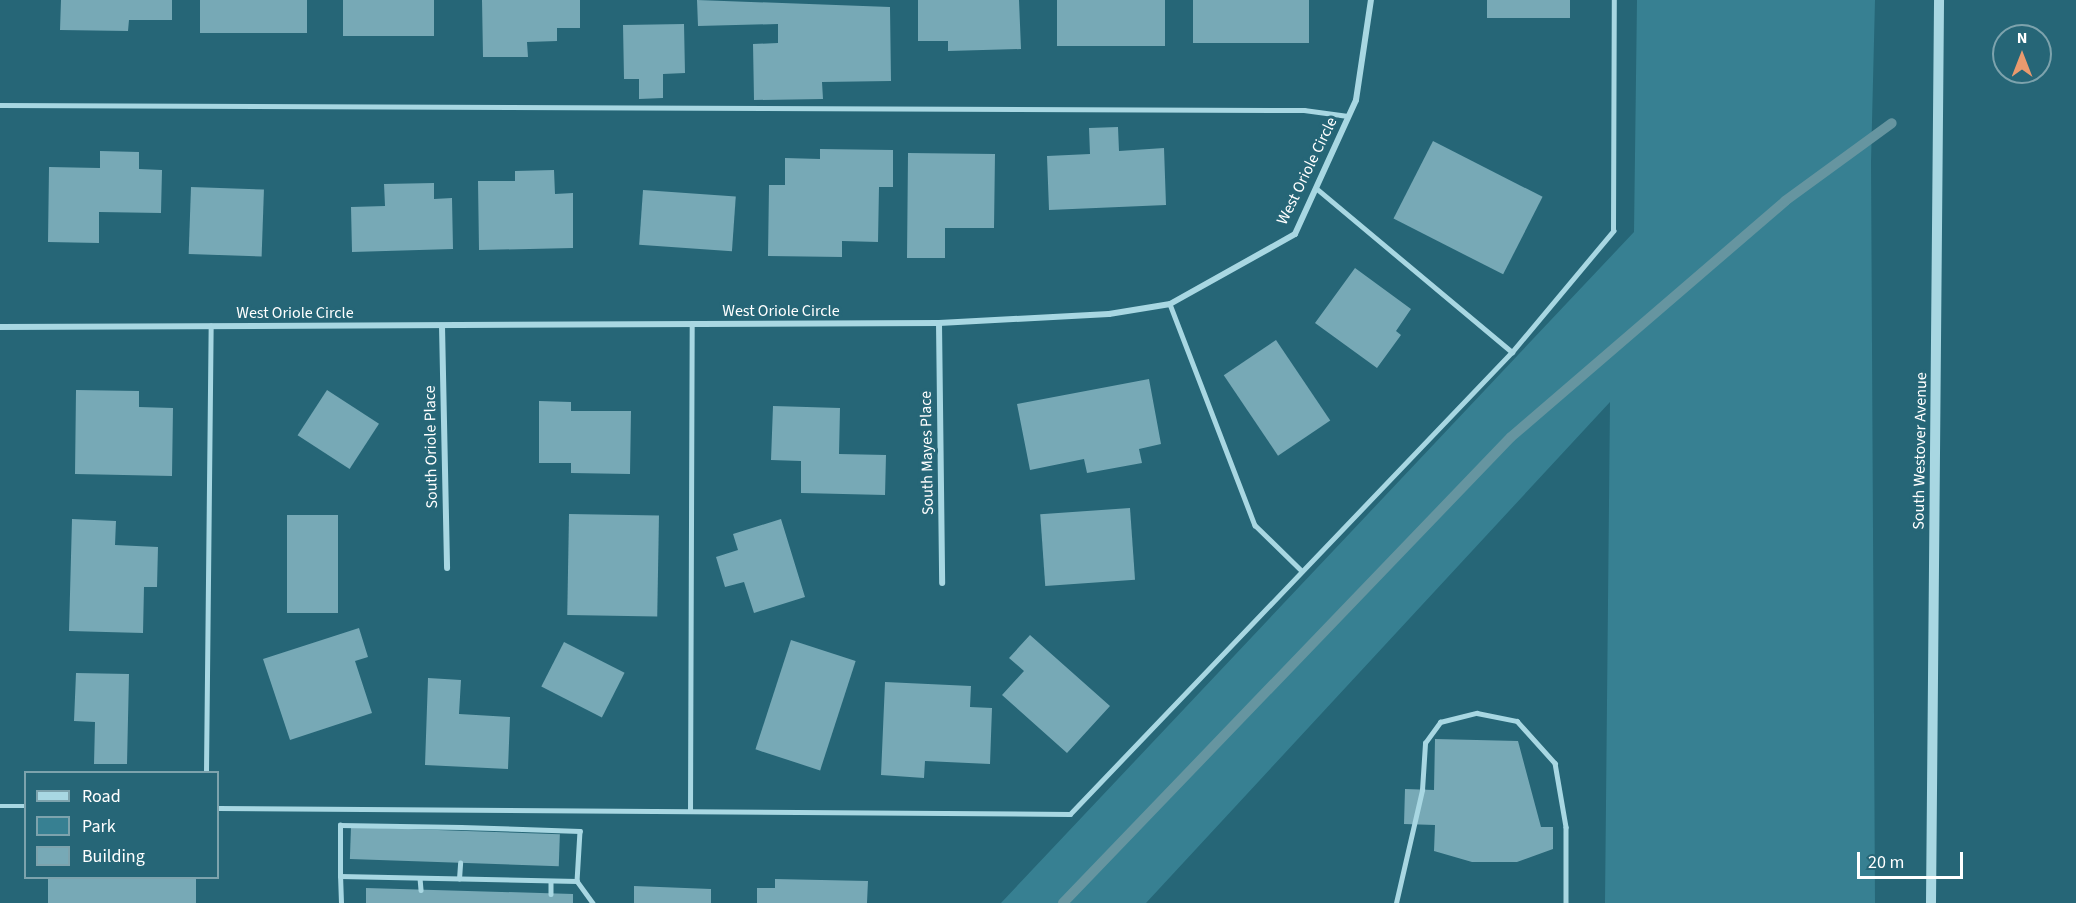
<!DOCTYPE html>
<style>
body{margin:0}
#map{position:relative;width:2076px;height:903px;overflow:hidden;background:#266677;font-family:"Source Sans 3",sans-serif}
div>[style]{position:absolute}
.green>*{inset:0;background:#378092}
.stream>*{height:10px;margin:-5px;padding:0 5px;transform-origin:5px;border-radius:5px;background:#6695a0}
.building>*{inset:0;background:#77a9b6;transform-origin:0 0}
.service>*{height:4.5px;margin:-2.25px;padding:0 2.25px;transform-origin:2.25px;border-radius:2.25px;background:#a8d7e2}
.minor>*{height:6px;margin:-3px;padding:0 3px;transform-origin:3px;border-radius:3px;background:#a8d7e2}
.tertiary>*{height:10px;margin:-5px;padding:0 5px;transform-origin:5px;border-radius:5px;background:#a8d7e2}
span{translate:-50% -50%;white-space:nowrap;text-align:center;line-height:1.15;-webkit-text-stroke:6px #266677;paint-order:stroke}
.street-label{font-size:16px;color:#fff}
.legend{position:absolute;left:24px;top:771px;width:195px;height:108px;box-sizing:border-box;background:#266677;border:2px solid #7da3ad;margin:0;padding:8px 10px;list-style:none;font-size:18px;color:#fff}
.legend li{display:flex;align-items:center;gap:12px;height:30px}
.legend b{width:30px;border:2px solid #7da3ad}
.north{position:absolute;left:1992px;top:24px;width:60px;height:60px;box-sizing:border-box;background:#266677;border:2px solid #7da3ad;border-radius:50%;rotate:0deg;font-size:16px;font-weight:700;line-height:24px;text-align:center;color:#fff}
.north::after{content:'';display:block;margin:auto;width:21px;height:27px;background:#ea9a6e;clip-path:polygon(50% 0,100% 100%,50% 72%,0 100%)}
.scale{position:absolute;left:1857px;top:852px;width:106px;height:27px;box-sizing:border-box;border:3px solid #fff;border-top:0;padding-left:8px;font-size:18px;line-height:21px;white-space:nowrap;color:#fff;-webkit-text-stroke:4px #266677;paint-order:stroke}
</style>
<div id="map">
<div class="green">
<i style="clip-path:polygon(1637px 0,1875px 0,1871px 162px,1875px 903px,1605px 903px,1610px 402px,1146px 903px,1001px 903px,1634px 232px)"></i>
</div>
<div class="stream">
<i style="left:1063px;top:903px;width:646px;rotate:-46.13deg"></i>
<i style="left:1511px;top:437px;width:362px;rotate:-40.7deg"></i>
<i style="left:1785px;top:201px;width:132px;rotate:-36.1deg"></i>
</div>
<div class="building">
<i style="clip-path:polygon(61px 0,172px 0,172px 20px,129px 20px,128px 31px,60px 30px)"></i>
<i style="left:200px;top:0;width:107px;height:33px"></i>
<i style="left:343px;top:0;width:91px;height:36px"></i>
<i style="clip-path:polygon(482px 0,580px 0,580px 28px,557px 28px,557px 41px,527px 42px,528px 57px,483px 57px)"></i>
<i style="clip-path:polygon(697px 0,890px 7px,891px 81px,822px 82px,823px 99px,754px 100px,753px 44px,778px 43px,778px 24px,698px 26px)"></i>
<i style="clip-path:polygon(918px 0,1019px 0,1021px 49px,948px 51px,948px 41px,918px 41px)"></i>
<i style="left:1057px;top:0;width:108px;height:46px"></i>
<i style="left:1193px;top:0;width:116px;height:43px"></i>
<i style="left:1487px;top:0;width:83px;height:18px"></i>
<i style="clip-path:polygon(684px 24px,685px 73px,663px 74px,663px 98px,639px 99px,639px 79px,624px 79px,623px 25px)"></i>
<i style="clip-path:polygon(1118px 127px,1119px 151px,1164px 148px,1166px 205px,1049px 210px,1047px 156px,1090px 154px,1089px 128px)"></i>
<i style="left:1433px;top:141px;width:123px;height:87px;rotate:27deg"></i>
<i style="clip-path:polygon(820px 149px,893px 150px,893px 187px,879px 187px,878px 242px,842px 241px,842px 257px,768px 256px,769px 185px,785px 185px,785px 158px,820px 159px)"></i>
<i style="clip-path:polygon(100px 151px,139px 152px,139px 169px,162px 170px,161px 213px,99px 212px,99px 243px,48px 242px,49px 167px,100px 168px)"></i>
<i style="clip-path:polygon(908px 153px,995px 154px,994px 228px,945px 228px,945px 258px,907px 258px)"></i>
<i style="clip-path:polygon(554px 170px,555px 194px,573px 193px,573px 248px,479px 250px,478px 181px,515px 181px,515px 171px)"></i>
<i style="clip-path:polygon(434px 183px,434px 199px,452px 198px,453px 249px,352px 252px,351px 207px,385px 206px,384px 184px)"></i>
<i style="left:191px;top:187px;width:73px;height:67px;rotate:2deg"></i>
<i style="left:643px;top:190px;width:93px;height:55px;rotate:4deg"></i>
<i style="clip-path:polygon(1355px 268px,1411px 309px,1396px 331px,1401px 335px,1377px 368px,1315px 323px)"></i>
<i style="left:1276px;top:340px;width:97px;height:63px;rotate:56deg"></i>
<i style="clip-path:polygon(1149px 379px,1161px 444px,1139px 449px,1142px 463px,1087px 473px,1084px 459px,1030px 470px,1017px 404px)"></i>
<i style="clip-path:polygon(76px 390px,139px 391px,139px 407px,173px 408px,172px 476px,75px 474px)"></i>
<i style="left:327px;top:390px;width:62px;height:54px;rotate:33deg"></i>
<i style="clip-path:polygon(539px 401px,571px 402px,571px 411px,631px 411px,630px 474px,571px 473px,571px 463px,539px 463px)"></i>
<i style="clip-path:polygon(773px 406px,840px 408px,839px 454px,886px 455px,885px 495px,801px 493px,801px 461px,771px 460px)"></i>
<i style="left:1130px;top:508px;width:72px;height:90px;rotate:86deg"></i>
<i style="left:569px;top:514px;width:90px;height:101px;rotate:1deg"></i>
<i style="left:287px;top:515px;width:51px;height:98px"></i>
<i style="clip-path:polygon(72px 519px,116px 521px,115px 545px,158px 547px,157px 587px,144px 587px,143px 633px,69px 631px)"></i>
<i style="clip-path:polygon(781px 519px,805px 597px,754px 613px,744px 582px,725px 587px,716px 557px,738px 550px,733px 534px)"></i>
<i style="clip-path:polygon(359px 628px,368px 657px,355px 661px,372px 713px,290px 740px,263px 659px)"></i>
<i style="clip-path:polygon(1030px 635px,1110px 706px,1067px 753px,1002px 695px,1024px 671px,1009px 658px)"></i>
<i style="left:791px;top:640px;width:68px;height:115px;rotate:18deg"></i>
<i style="left:564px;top:642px;width:68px;height:50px;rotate:27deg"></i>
<i style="clip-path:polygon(76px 673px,129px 674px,127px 764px,94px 764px,95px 722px,74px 721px)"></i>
<i style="clip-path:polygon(428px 678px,461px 680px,459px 714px,510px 717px,508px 769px,425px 765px)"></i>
<i style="clip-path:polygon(885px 682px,971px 686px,970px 707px,992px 708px,990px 764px,925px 761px,924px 778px,881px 775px)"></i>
<i style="clip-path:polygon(1435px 739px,1518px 741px,1541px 827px,1553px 827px,1553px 849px,1517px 862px,1472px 862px,1434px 851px,1435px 825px,1404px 824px,1405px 789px,1434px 790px)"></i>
<i style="left:351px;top:827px;width:209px;height:32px;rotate:2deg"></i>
<i style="left:48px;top:878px;width:148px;height:25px"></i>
<i style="clip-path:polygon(775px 879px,868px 881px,867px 903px,757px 903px,757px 888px,775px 888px)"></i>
<i style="clip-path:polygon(634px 886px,711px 889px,711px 903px,634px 903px)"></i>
<i style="clip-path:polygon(366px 888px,573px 894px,573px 903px,366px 903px)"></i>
</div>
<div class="service">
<i style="left:0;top:105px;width:1304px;rotate:0.22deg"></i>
<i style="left:1304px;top:110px;width:44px;rotate:7.8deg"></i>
<i style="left:1316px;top:188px;width:256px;rotate:39.9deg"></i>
<i style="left:1170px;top:304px;width:237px;rotate:69deg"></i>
<i style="left:1255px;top:525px;width:64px;rotate:44.4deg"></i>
<i style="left:206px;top:772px;width:446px;rotate:-89.4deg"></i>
<i style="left:0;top:806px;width:26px"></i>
<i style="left:218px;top:808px;width:852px;rotate:0.4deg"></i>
<i style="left:1070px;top:814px;width:639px;rotate:-46.27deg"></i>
<i style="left:1512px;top:352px;width:158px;rotate:-50.1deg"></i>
<i style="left:1613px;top:231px;width:231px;rotate:-89.8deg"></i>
<i style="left:690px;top:811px;width:486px;rotate:-89.8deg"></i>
<i style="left:340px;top:876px;width:51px;rotate:-90deg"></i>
<i style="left:340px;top:825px;width:121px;rotate:0.9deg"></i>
<i style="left:461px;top:827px;width:119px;rotate:1.9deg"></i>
<i style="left:580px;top:831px;width:50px;rotate:93.4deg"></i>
<i style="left:420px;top:878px;width:12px;rotate:85deg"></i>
<i style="left:459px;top:879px;width:16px;rotate:-86deg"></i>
<i style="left:551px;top:881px;width:13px;rotate:90deg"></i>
<i style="left:341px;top:903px;width:27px;rotate:-92deg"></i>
<i style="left:340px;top:876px;width:237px;rotate:1.2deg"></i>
<i style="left:577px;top:881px;width:27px;rotate:54deg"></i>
<i style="left:1396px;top:903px;width:116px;rotate:-77deg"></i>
<i style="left:1422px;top:790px;width:47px;rotate:-86.3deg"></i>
<i style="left:1425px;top:743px;width:26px;rotate:-54deg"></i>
<i style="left:1440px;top:722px;width:38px;rotate:-14deg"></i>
<i style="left:1477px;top:713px;width:41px;rotate:11.3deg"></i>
<i style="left:1517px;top:721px;width:57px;rotate:47.9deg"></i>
<i style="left:1555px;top:763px;width:65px;rotate:80.2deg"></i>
<i style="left:1566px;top:827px;width:76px;rotate:90deg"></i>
</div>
<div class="minor">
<i style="left:939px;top:323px;width:260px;rotate:89.3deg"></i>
<i style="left:442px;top:326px;width:242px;rotate:88.8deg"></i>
<i style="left:0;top:327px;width:939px;rotate:-0.24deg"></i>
<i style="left:939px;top:323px;width:170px;rotate:-3deg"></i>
<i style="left:1109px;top:314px;width:62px;rotate:-9.3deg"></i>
<i style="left:1170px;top:304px;width:143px;rotate:-29.2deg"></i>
<i style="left:1295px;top:234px;width:147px;rotate:-65.5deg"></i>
<i style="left:1356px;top:100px;width:101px;rotate:-81.5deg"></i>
</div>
<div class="tertiary">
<i style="left:1931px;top:903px;width:903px;rotate:-89.49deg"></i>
</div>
<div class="street-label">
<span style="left:1307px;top:171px;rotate:-64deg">West Oriole Circle</span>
<span style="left:781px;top:311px">West Oriole Circle</span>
<span style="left:295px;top:313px">West Oriole Circle</span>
<span style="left:431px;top:447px;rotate:-91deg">South Oriole Place</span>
<span style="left:1920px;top:451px;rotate:-89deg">South Westover Avenue</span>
<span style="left:927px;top:453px;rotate:-91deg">South Mayes Place</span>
</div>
<ul class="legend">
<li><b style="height:8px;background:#a8d7e2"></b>Road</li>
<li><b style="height:16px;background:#378092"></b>Park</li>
<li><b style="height:16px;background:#77a9b6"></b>Building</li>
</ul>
<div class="north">N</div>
<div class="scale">20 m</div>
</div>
